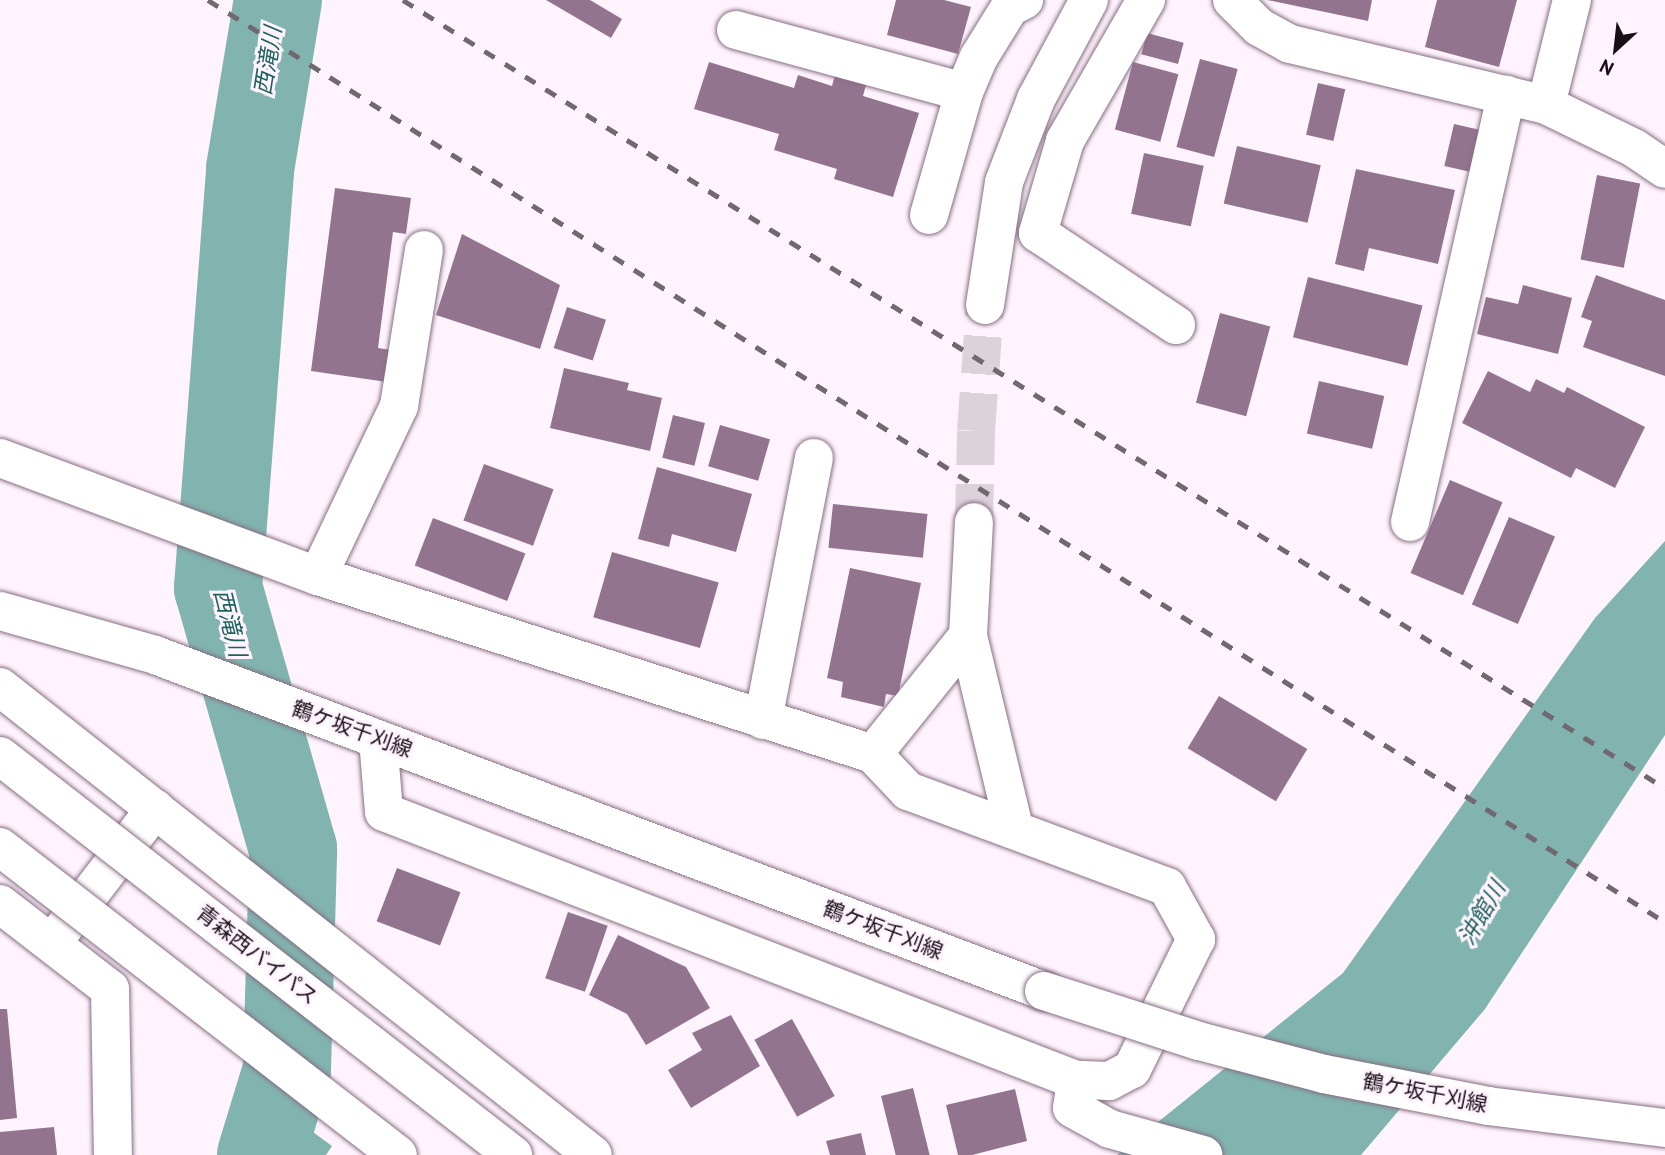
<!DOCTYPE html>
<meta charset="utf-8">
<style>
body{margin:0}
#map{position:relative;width:1665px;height:1155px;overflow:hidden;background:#fff4fd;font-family:"PT Sans","Noto Sans JP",sans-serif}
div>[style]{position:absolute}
.water>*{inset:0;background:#81b4af}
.river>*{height:88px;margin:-44px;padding:0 44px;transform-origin:44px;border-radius:44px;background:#81b4af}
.building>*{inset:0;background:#93748f;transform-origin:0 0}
.minor-tunnel>*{height:38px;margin-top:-19px;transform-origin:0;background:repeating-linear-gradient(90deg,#dcd2da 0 38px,transparent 0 57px)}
.roads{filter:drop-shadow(0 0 2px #866e83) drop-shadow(0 0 2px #866e83)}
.minor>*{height:38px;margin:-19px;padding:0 19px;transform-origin:19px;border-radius:19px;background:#fff}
.major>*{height:38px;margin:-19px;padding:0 19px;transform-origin:19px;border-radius:19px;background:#fff}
.rail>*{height:5px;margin-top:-2.5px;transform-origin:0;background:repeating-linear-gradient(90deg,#716870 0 12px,transparent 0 24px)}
.bridges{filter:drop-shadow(0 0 2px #866e83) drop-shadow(0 0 2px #866e83)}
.major-bridge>*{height:38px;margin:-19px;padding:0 19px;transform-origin:19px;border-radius:19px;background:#fff}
.highway-bridge>*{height:38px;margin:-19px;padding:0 19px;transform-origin:19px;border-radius:19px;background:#fff}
span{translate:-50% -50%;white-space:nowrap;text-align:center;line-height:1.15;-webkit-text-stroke:6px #fff4fd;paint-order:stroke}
.street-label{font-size:21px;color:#180f17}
.water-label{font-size:23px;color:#1e635e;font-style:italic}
.north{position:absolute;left:1581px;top:14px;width:70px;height:70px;-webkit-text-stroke:5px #fff4fd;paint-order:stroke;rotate:207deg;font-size:19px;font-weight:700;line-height:28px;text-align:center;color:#180f17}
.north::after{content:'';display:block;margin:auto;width:24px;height:32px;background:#180f17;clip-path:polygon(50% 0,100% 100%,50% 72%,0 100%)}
</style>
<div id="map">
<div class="water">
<i style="clip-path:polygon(1665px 541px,1665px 735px,1485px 1009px,1361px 1155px,1117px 1155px,1343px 973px,1595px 618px)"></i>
<i style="clip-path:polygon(253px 1088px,332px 1146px,326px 1155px,220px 1155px,236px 1132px)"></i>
</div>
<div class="river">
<i style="left:261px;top:1155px;width:89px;rotate:-73deg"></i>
<i style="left:287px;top:1070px;width:221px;rotate:-88.4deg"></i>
<i style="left:293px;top:849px;width:272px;rotate:-106deg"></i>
<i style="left:218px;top:588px;width:420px;rotate:-85.6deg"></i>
<i style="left:250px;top:169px;width:171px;rotate:-80.6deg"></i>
</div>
<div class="building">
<i style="clip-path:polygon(546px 0,590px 0,622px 19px,611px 38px)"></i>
<i style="clip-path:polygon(896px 0,944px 0,971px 7px,958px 54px,887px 35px)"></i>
<i style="clip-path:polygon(1267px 0,1372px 0,1368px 21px)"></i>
<i style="clip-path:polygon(1437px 0,1517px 0,1499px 67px,1425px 47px)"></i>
<i style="left:1147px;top:33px;width:38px;height:22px;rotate:15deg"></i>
<i style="left:1200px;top:59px;width:39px;height:91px;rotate:15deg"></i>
<i style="clip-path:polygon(709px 62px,794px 88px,798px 75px,832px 86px,835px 75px,866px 85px,863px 96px,919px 113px,893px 197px,834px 179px,837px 169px,774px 150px,779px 134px,694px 109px)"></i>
<i style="left:1133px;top:62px;width:47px;height:70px;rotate:15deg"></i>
<i style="left:1318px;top:83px;width:28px;height:53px;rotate:13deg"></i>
<i style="left:1454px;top:124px;width:26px;height:43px;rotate:13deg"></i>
<i style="left:1237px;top:146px;width:86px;height:59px;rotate:13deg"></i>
<i style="left:1144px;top:153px;width:61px;height:62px;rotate:12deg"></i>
<i style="clip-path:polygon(1356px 169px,1455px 190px,1438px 264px,1369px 248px,1364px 271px,1335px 264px)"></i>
<i style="left:1597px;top:175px;width:44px;height:86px;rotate:11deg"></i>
<i style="clip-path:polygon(335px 188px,411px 198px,406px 234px,393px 232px,378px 348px,391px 350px,387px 382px,311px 371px)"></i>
<i style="clip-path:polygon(462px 234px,560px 285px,540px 349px,436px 315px)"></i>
<i style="clip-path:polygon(1596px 275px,1665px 300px,1665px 376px,1583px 347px,1592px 321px,1581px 317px)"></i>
<i style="left:1308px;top:277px;width:118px;height:62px;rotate:14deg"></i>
<i style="clip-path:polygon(1523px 285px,1572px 298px,1558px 354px,1477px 334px,1486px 297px,1518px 304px)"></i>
<i style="left:567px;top:307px;width:41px;height:43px;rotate:18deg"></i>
<i style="left:1220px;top:313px;width:52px;height:93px;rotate:15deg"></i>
<i style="clip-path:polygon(564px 368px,629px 383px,627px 390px,662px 398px,650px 451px,550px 428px)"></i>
<i style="clip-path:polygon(1488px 371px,1530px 392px,1536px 379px,1564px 393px,1567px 387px,1645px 427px,1615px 488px,1576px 468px,1571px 478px,1462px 423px)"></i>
<i style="left:1319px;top:381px;width:67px;height:54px;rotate:13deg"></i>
<i style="left:673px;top:415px;width:33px;height:44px;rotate:14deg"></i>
<i style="left:720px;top:425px;width:52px;height:43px;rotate:16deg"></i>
<i style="left:484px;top:464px;width:74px;height:60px;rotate:20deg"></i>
<i style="clip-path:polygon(657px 467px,752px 494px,736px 552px,672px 534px,669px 547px,638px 539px)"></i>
<i style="left:1450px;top:480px;width:57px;height:101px;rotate:23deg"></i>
<i style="left:833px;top:504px;width:95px;height:44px;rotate:6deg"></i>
<i style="left:1509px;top:517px;width:50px;height:95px;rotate:23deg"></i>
<i style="left:433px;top:518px;width:99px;height:51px;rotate:21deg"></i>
<i style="left:612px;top:552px;width:111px;height:68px;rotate:16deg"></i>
<i style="clip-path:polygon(850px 568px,921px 583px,898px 696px,886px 694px,884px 707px,841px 697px,843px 682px,827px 678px)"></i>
<i style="left:1219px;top:696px;width:103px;height:61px;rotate:31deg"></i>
<i style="left:397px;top:868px;width:68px;height:57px;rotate:21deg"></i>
<i style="left:568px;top:912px;width:42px;height:70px;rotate:19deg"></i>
<i style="clip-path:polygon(618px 935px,686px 967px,710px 1008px,646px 1045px,627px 1014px,589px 995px)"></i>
<i style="clip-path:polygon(0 1009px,7px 1009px,17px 1118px,0 1120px)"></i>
<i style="clip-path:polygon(731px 1015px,760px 1066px,691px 1108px,668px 1070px,702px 1050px,692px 1033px)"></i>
<i style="left:792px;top:1019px;width:88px;height:43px;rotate:61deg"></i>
<i style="left:913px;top:1088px;width:69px;height:33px;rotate:76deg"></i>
<i style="clip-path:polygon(1015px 1089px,1027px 1141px,972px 1155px,958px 1155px,946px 1105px)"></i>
<i style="clip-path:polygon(54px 1127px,57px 1155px,0 1155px,0 1132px)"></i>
<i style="clip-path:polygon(861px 1133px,866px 1155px,830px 1155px,826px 1141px)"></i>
</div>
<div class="minor-tunnel">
<i style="left:974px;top:522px;width:91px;rotate:-88.7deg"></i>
<i style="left:976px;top:431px;width:126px;rotate:-85.9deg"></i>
</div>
<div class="roads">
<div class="minor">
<i style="left:1146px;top:0;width:163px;rotate:119.9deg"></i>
<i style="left:1065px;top:141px;width:96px;rotate:106.4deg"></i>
<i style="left:1038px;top:233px;width:166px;rotate:33.7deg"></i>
<i style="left:1232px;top:0;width:38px;rotate:45deg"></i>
<i style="left:1259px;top:27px;width:35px;rotate:29deg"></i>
<i style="left:1290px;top:44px;width:263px;rotate:13.4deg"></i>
<i style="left:1546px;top:105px;width:98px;rotate:26deg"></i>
<i style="left:1634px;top:148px;width:37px;rotate:34deg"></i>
<i style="left:736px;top:30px;width:236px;rotate:15.2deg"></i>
<i style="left:964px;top:92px;width:38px;rotate:-67deg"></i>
<i style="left:979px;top:57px;width:59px;rotate:-58.2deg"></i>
<i style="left:1010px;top:7px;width:16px;rotate:-27deg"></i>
<i style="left:1546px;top:105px;width:108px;rotate:-76.1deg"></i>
<i style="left:929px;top:215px;width:128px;rotate:-74.1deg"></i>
<i style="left:985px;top:305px;width:124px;rotate:-81.2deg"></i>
<i style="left:1004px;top:182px;width:89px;rotate:-68.9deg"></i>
<i style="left:1036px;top:99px;width:112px;rotate:-61.8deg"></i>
<i style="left:0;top:458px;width:339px;rotate:20.4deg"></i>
<i style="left:318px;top:576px;width:583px;rotate:17.78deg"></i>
<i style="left:873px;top:754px;width:51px;rotate:46.6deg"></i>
<i style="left:908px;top:791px;width:276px;rotate:20.3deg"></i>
<i style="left:1167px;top:887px;width:60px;rotate:60.9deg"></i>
<i style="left:1196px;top:939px;width:145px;rotate:116.2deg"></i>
<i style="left:1132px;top:1069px;width:26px;rotate:152deg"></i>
<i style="left:1109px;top:1081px;width:33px;rotate:-178deg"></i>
<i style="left:1076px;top:1080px;width:742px;rotate:-158.83deg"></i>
<i style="left:384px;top:812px;width:73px;rotate:-94.7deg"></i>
<i style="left:1410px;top:522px;width:438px;rotate:-77.3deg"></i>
<i style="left:318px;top:576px;width:188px;rotate:-64.5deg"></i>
<i style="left:399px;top:406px;width:158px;rotate:-80.9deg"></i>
<i style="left:968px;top:636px;width:197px;rotate:76.5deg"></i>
<i style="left:0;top:687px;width:755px;rotate:38.28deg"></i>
<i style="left:763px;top:720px;width:267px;rotate:-79deg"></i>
<i style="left:873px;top:754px;width:151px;rotate:-51.2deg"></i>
<i style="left:968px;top:636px;width:114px;rotate:-87deg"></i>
<i style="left:0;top:904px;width:139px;rotate:37.7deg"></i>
<i style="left:110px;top:989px;width:166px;rotate:89deg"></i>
<i style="left:59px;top:934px;width:158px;rotate:-52.5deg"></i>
<i style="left:1076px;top:1080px;width:28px;rotate:98deg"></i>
<i style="left:1072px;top:1108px;width:43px;rotate:28.9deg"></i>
<i style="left:1110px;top:1129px;width:97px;rotate:15.6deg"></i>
</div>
<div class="major">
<i style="left:0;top:611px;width:161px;rotate:15.8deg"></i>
<i style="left:155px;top:655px;width:950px;rotate:20.7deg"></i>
</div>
</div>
<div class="rail">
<i style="left:208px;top:0;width:1724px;rotate:32.33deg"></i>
<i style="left:403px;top:0;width:1488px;rotate:31.98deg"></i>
</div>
<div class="bridges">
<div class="major-bridge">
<i style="left:1044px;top:991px;width:163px;rotate:17.9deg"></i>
<i style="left:1199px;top:1041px;width:129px;rotate:14.8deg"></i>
<i style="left:1324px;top:1074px;width:167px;rotate:11deg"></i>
<i style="left:1488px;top:1106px;width:178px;rotate:7.1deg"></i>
</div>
<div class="highway-bridge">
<i style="left:0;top:756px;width:650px;rotate:37.87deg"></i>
<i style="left:0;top:847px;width:503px;rotate:37.74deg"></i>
</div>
</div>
<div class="street-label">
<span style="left:352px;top:729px;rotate:20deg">鶴ケ坂千刈線</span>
<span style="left:883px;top:930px;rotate:21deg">鶴ケ坂千刈線</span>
<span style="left:257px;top:955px;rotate:38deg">青森西バイパス</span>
<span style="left:1425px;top:1093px;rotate:11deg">鶴ケ坂千刈線</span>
</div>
<div class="water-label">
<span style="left:268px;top:61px;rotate:-81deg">西滝川</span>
<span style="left:230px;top:623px;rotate:76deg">西滝川</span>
<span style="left:1482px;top:913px;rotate:-60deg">沖館川</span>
</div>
<div class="north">N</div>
</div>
